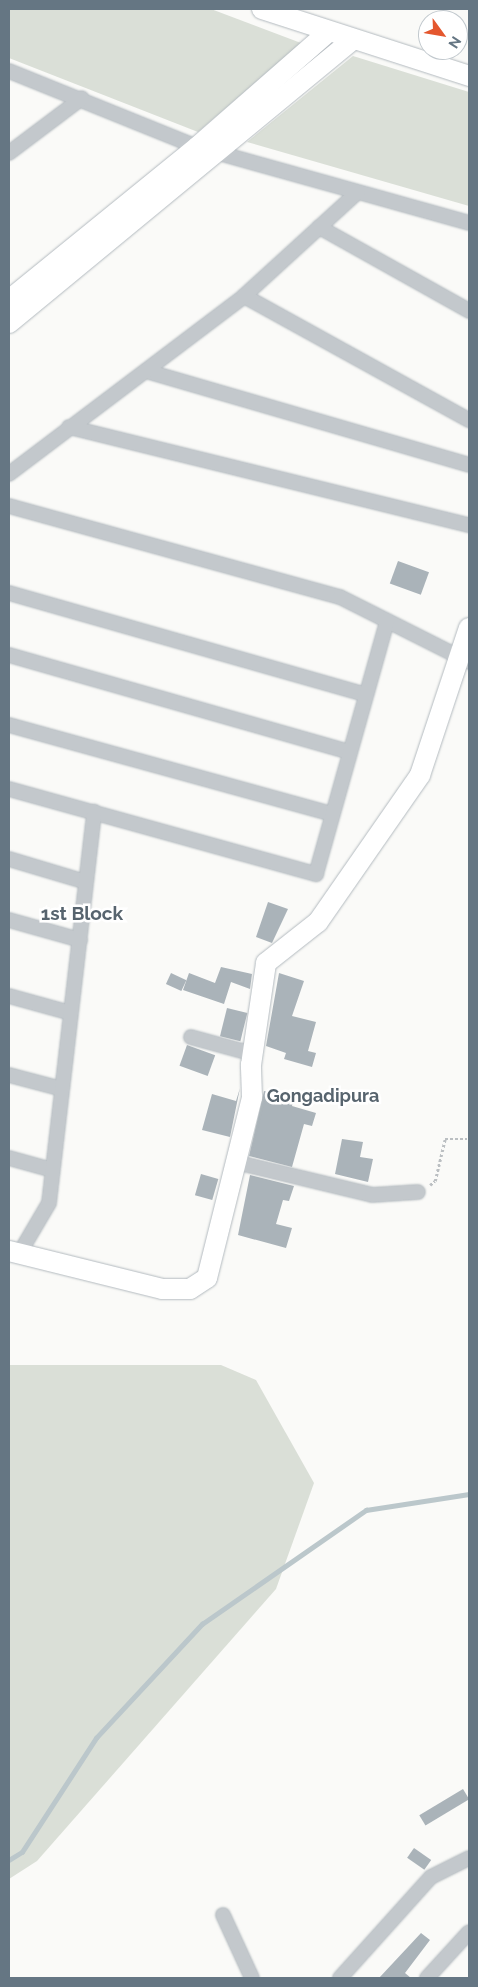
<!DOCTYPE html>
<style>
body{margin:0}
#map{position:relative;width:478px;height:1987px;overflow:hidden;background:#fafaf8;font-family:Raleway,sans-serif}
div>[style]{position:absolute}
.green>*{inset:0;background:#dadfd7}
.stream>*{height:4.5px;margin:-2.25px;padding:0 2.25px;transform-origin:2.25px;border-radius:2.25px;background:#bbc7cb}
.building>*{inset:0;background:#aab3b9;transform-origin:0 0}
.path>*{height:2.5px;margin-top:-1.25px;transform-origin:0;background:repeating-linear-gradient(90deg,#bbbfc2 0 2.5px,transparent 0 5px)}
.roads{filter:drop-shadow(0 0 1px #b3babf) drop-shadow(0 0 1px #b3babf)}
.street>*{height:14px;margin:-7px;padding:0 7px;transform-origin:7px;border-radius:7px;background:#c3c8cc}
.secondary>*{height:20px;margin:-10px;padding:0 10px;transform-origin:10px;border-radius:10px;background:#fff}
span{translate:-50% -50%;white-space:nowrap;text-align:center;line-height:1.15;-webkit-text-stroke:5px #fff;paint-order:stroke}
.neighbourhood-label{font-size:18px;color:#57646e;font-weight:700}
.quarter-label{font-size:19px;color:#57646e;font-weight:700}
.frame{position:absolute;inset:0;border:10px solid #657683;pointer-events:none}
.north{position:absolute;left:418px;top:10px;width:50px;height:50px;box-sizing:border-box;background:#fff;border:1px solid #c1c8cd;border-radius:50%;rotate:122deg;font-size:14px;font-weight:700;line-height:20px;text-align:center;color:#657683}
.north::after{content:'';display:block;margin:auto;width:18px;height:22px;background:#e4572e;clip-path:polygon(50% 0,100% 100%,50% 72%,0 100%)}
</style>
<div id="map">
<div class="green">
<i style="clip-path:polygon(9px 9px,211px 9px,301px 43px,198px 132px,9px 58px)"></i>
<i style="clip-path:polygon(353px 56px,469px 92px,469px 206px,247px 142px)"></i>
<i style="clip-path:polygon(9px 1365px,221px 1365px,256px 1380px,314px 1483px,276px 1589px,37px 1861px,9px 1879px)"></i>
</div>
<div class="stream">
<i style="left:9px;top:1860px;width:15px;rotate:-32deg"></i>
<i style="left:22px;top:1852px;width:136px;rotate:-57deg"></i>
<i style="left:96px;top:1738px;width:156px;rotate:-47.1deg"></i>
<i style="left:202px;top:1624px;width:200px;rotate:-34.8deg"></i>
<i style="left:366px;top:1510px;width:104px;rotate:-8.8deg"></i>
</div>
<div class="building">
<i style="left:398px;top:561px;width:33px;height:24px;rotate:20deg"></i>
<i style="clip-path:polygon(268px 902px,288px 909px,272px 943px,256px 937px)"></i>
<i style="clip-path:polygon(221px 967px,252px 974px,250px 989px,231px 982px,224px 1004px,183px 990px,189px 973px,215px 983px)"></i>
<i style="left:171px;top:973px;width:17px;height:12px;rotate:25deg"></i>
<i style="clip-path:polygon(279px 973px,304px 981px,292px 1016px,316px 1022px,308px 1051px,316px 1053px,312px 1067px,284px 1059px,286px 1053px,266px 1046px)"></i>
<i style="left:227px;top:1008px;width:21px;height:29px;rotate:14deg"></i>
<i style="left:187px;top:1045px;width:30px;height:22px;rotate:20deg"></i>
<i style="clip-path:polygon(240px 1088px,230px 1137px,202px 1130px,212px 1094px,236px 1101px)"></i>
<i style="clip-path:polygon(264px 1091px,294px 1098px,292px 1106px,316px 1113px,312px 1126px,304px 1124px,292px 1167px,249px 1156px)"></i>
<i style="clip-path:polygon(342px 1139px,363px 1142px,360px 1157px,373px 1159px,368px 1182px,335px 1174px)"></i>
<i style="left:201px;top:1174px;width:18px;height:22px;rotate:16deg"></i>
<i style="clip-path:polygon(250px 1175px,294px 1186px,289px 1201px,283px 1200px,276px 1224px,292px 1228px,286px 1248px,238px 1235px)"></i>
<i style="left:463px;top:1789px;width:12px;height:51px;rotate:59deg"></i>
<i style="left:414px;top:1848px;width:21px;height:12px;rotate:35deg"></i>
<i style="clip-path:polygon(421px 1933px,430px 1940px,405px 1973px,411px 1978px,379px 1978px)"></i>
</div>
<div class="path">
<i style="left:430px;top:1185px;width:6px;rotate:-39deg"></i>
<i style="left:435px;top:1181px;width:43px;rotate:-76.6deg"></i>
<i style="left:445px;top:1139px;width:24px"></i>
</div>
<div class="roads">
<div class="street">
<i style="left:9px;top:71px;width:203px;rotate:22deg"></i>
<i style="left:197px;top:147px;width:282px;rotate:15.6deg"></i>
<i style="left:9px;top:153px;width:91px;rotate:-37deg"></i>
<i style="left:319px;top:227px;width:172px;rotate:29.2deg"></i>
<i style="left:244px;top:296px;width:257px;rotate:28.9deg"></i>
<i style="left:146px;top:371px;width:336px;rotate:16.2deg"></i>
<i style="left:69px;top:427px;width:412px;rotate:13.8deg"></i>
<i style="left:9px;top:474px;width:295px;rotate:-37.1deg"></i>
<i style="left:244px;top:296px;width:154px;rotate:-42.4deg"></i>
<i style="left:9px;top:506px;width:343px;rotate:15.4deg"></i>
<i style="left:340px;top:597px;width:144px;rotate:26.7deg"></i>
<i style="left:9px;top:593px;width:371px;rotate:15.9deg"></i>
<i style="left:9px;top:655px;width:354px;rotate:15.9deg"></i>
<i style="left:9px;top:725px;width:335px;rotate:15.4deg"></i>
<i style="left:9px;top:789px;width:319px;rotate:15.5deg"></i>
<i style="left:316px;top:874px;width:263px;rotate:-74.3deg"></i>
<i style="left:9px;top:859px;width:80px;rotate:16.6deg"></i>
<i style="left:9px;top:920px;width:74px;rotate:15.7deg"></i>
<i style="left:9px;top:996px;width:64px;rotate:15.3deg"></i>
<i style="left:191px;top:1037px;width:64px;rotate:15.3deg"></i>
<i style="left:9px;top:1075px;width:55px;rotate:14.8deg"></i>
<i style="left:9px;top:1158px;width:45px;rotate:15.6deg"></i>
<i style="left:235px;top:1162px;width:141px;rotate:13.5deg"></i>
<i style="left:372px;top:1195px;width:46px;rotate:-3.7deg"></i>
<i style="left:19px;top:1254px;width:59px;rotate:-59.5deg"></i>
<i style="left:49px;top:1203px;width:394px;rotate:-83.4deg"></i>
<i style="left:223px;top:1915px;width:69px;rotate:65.3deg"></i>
<i style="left:340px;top:1978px;width:136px;rotate:-48deg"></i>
<i style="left:431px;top:1877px;width:42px;rotate:-26.6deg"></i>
<i style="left:427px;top:1978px;width:62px;rotate:-47.6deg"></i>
</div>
<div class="secondary">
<i style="left:262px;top:9px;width:218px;rotate:17.9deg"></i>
<i style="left:9px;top:300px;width:242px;rotate:-39.1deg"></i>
<i style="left:197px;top:147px;width:173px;rotate:-41.2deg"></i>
<i style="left:9px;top:323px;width:443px;rotate:-39.5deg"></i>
<i style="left:9px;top:1251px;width:158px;rotate:13.9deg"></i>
<i style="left:162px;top:1289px;width:28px"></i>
<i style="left:190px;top:1289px;width:20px;rotate:-33deg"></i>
<i style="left:207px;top:1278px;width:187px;rotate:-76deg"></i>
<i style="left:252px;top:1097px;width:32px;rotate:-92deg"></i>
<i style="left:251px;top:1065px;width:103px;rotate:-81.6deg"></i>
<i style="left:266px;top:963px;width:66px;rotate:-38.3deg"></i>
<i style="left:318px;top:922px;width:179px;rotate:-55.2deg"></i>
<i style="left:420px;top:775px;width:155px;rotate:-71.6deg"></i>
</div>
</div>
<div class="neighbourhood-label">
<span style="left:323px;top:1096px">Gongadipura</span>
</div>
<div class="quarter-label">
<span style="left:82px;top:914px">1st Block</span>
</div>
<div class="frame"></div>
<div class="north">N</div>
</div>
